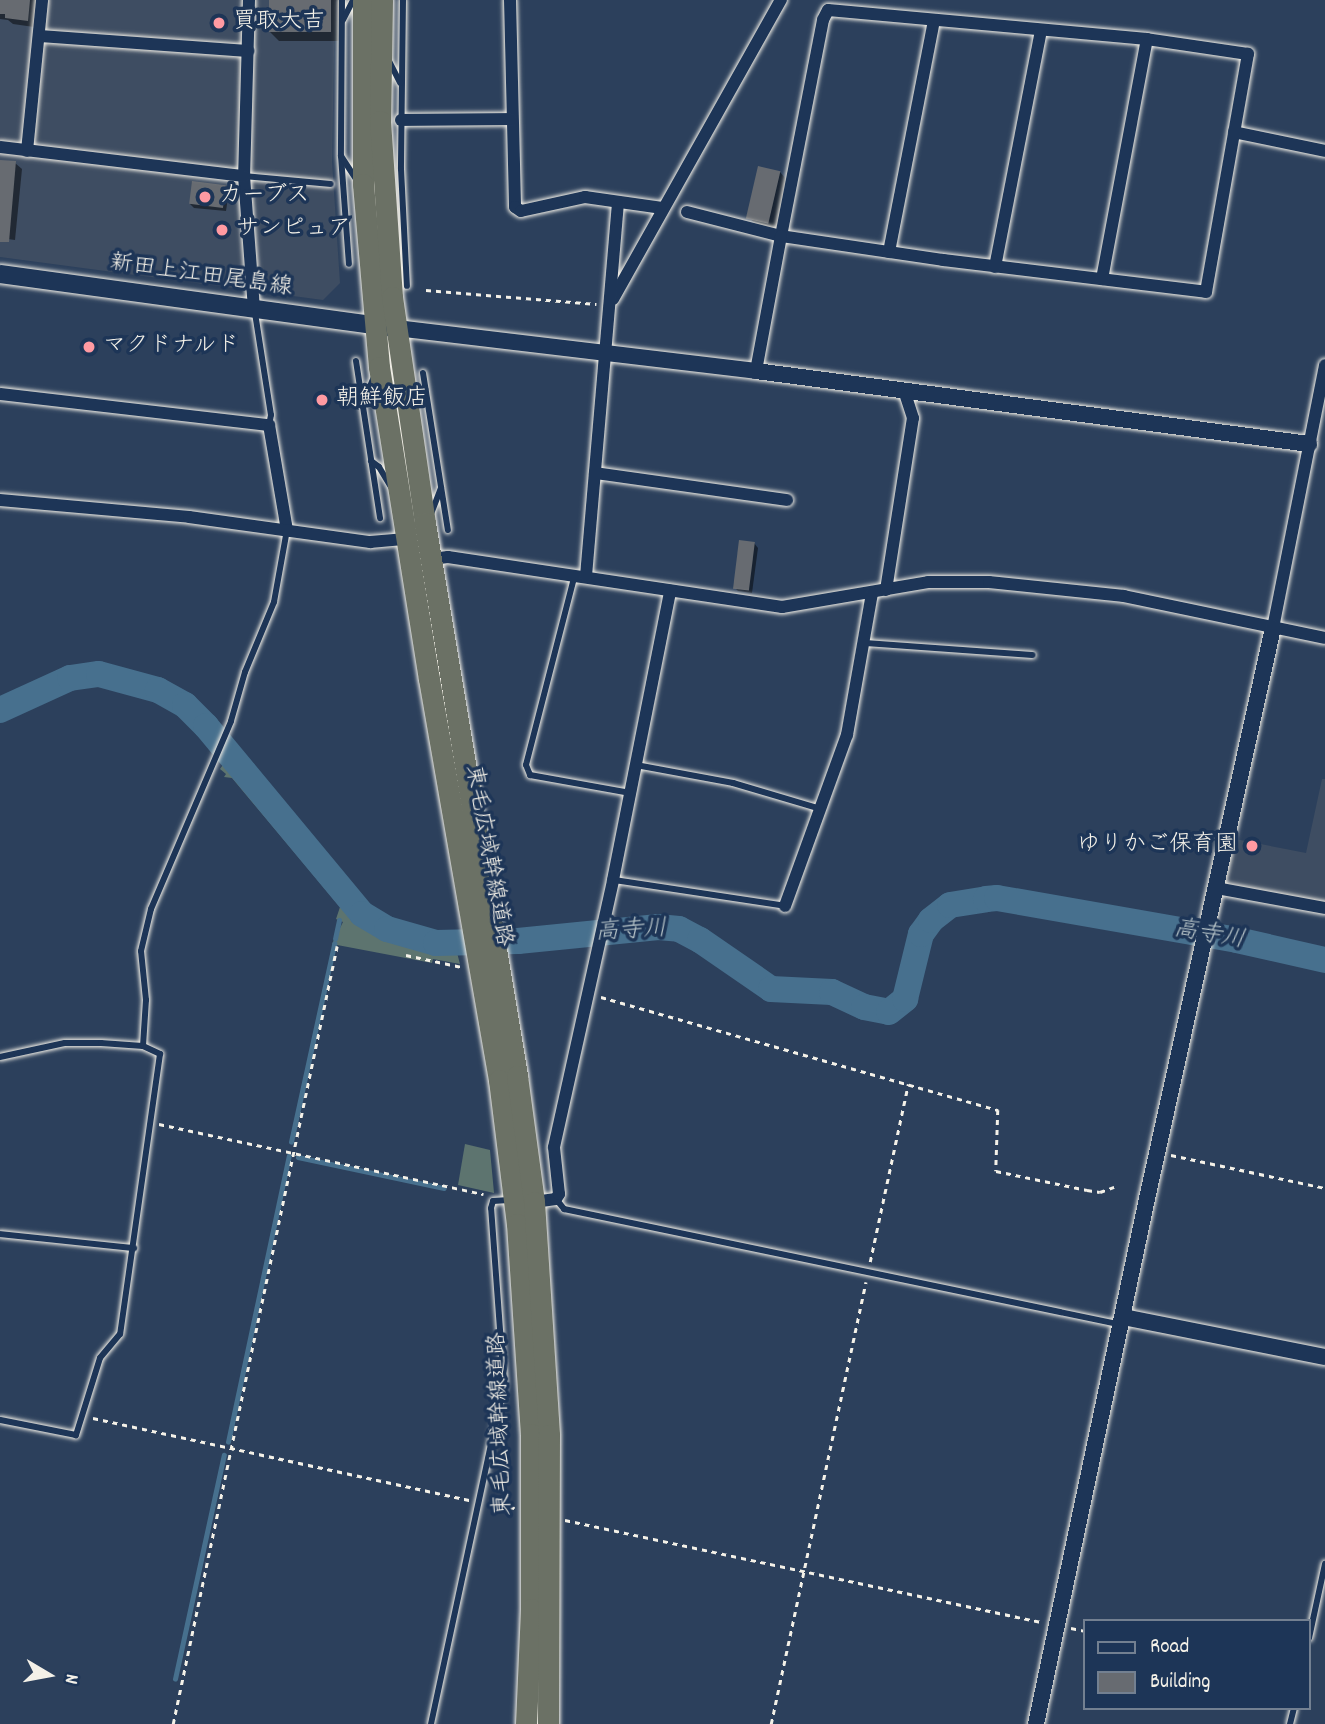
<!DOCTYPE html>
<meta charset="utf-8">
<style>
body{margin:0}
#map{position:relative;width:1325px;height:1724px;overflow:hidden;background:#2c405c;font-family:Dekko,"Klee One",sans-serif}
div>[style]{position:absolute}
.built>*{inset:0;background:#3e4d62}
.green>*{inset:0;background:#5d746f}
.shadow>*{inset:0;background:#0007}
.stream>*{height:4.5px;margin:-2.25px;padding:0 2.25px;transform-origin:2.25px;border-radius:2.25px;background:#47708e}
.river>*{height:26px;margin:-13px;padding:0 13px;transform-origin:13px;border-radius:13px;background:#47708e}
.building>*{inset:0;background:#676b71;transform-origin:0 0}
.path>*{height:2.5px;margin-top:-1.25px;transform-origin:0;background:repeating-linear-gradient(90deg,#f4f1e8 0 5px,transparent 0 10px)}
.roads{filter:drop-shadow(0 0 2px #f4f1e8) drop-shadow(0 0 2px #f4f1e8)}
.service>*{height:6px;margin:-3px;padding:0 3px;transform-origin:3px;border-radius:3px;background:#1d3557}
.minor>*{height:12px;margin:-6px;padding:0 6px;transform-origin:6px;border-radius:6px;background:#1d3557}
.tertiary>*{height:16px;margin:-8px;padding:0 8px;transform-origin:8px;border-radius:8px;background:#1d3557}
.secondary>*{height:18px;margin:-9px;padding:0 9px;transform-origin:9px;border-radius:9px;background:#1d3557}
.trunk>*{height:21px;margin:-10.5px;padding:0 10.5px;transform-origin:10.5px;border-radius:10.5px;background:#6b7165}
.dots>*{width:19px;height:19px;translate:-50% -50%;box-sizing:border-box;border:4px solid #1d3557;border-radius:50%}
span{translate:-50% -50%;white-space:nowrap;text-align:center;line-height:1.15;-webkit-text-stroke:7px #1d3557;paint-order:stroke}
.poi-label{font-size:23px;color:#f4f1e8}
.left{translate:0 -50%;text-align:left}
.right{translate:-100% -50%;text-align:right}
.street-label{font-size:23px;color:#f4f1e8}
.water-label{font-size:24px;color:#b7c4c8;font-style:italic}
.legend{position:absolute;left:1083px;top:1619px;width:228px;height:91px;box-sizing:border-box;background:#1d3557;border:2px solid #738091;margin:0;padding:9px 12px;list-style:none;font-size:21px;color:#f4f1e8}
.legend li{display:flex;align-items:center;gap:14px;height:35px}
.legend b{width:35px;border:2px solid #738091}
.north{position:absolute;left:14px;top:1640px;width:70px;height:70px;-webkit-text-stroke:5px #1d3557;paint-order:stroke;rotate:100deg;font-size:19px;font-weight:700;line-height:28px;text-align:center;color:#f4f1e8}
.north::after{content:'';display:block;margin:auto;width:24px;height:32px;background:#f4f1e8;clip-path:polygon(50% 0,100% 100%,50% 72%,0 100%)}
</style>
<div id="map">
<div class="built">
<i style="clip-path:polygon(0 0,335px 0,332px 162px,340px 283px,323px 300px,0 257px)"></i>
<i style="clip-path:polygon(1322px 779px,1325px 779px,1325px 904px,1225px 883px,1235px 839px,1306px 853px)"></i>
</div>
<div class="green">
<i style="clip-path:polygon(225px 762px,363px 923px,382px 935px,406px 942px,437px 950px,456px 949px,460px 964px,433px 959px,432px 963px,332px 944px,343px 922px,336px 919px,340px 907px,232px 778px,224px 777px,226px 774px,220px 769px)"></i>
<i style="clip-path:polygon(465px 1144px,490px 1150px,494px 1193px,458px 1185px)"></i>
</div>
<div class="shadow">
<i style="clip-path:polygon(0 0,37px 0,34px 27px,13px 24px,8px 20px,0 19px)"></i>
<i style="clip-path:polygon(270px 0,340px 0,339px 41px,279px 41px,270px 32px)"></i>
<i style="clip-path:polygon(0 161px,15px 163px,22px 169px,15px 240px,0 238px)"></i>
<i style="clip-path:polygon(780px 172px,786px 179px,777px 229px,756px 225px,750px 218px)"></i>
<i style="clip-path:polygon(225px 187px,229px 191px,226px 211px,194px 208px,190px 204px)"></i>
<i style="clip-path:polygon(754px 543px,758px 548px,752px 593px,738px 591px,734px 587px)"></i>
</div>
<div class="stream">
<i style="left:335px;top:939px;width:19px;rotate:-78deg"></i>
<i style="left:291px;top:1142px;width:203px;rotate:-77.7deg"></i>
<i style="left:298px;top:1157px;width:149px;rotate:12deg"></i>
<i style="left:228px;top:1442px;width:292px;rotate:-78deg"></i>
<i style="left:175px;top:1679px;width:229px;rotate:-77.7deg"></i>
</div>
<div class="river">
<i style="left:0;top:710px;width:77px;rotate:-24.6deg"></i>
<i style="left:70px;top:678px;width:29px;rotate:-8deg"></i>
<i style="left:99px;top:674px;width:61px;rotate:15.2deg"></i>
<i style="left:158px;top:690px;width:31px;rotate:29deg"></i>
<i style="left:185px;top:705px;width:30px;rotate:45deg"></i>
<i style="left:206px;top:726px;width:244px;rotate:50.3deg"></i>
<i style="left:362px;top:914px;width:29px;rotate:31deg"></i>
<i style="left:387px;top:929px;width:51px;rotate:15.9deg"></i>
<i style="left:436px;top:943px;width:82px;rotate:-1.4deg"></i>
<i style="left:518px;top:941px;width:141px;rotate:-5.7deg"></i>
<i style="left:658px;top:927px;width:21px;rotate:5deg"></i>
<i style="left:679px;top:929px;width:24px;rotate:28deg"></i>
<i style="left:700px;top:940px;width:86px;rotate:34.6deg"></i>
<i style="left:771px;top:989px;width:61px;rotate:2.8deg"></i>
<i style="left:832px;top:992px;width:35px;rotate:25deg"></i>
<i style="left:864px;top:1007px;width:25px;rotate:11deg"></i>
<i style="left:889px;top:1012px;width:21px;rotate:-39deg"></i>
<i style="left:905px;top:999px;width:67px;rotate:-76.2deg"></i>
<i style="left:921px;top:934px;width:17px;rotate:-54deg"></i>
<i style="left:931px;top:920px;width:24px;rotate:-38deg"></i>
<i style="left:950px;top:905px;width:36px;rotate:-9deg"></i>
<i style="left:986px;top:899px;width:11px;rotate:-5deg"></i>
<i style="left:997px;top:898px;width:244px;rotate:9.9deg"></i>
<i style="left:1237px;top:940px;width:90px;rotate:12.8deg"></i>
</div>
<div class="building">
<i style="clip-path:polygon(0 0,30px 0,28px 21px,5px 18px,5px 14px,0 14px)"></i>
<i style="left:269px;top:0;width:62px;height:32px"></i>
<i style="clip-path:polygon(0 160px,16px 161px,9px 242px,0 242px)"></i>
<i style="left:758px;top:166px;width:23px;height:54px;rotate:13deg"></i>
<i style="left:192px;top:181px;width:34px;height:23px;rotate:7deg"></i>
<i style="left:739px;top:540px;width:16px;height:49px;rotate:7deg"></i>
</div>
<div class="path">
<i style="left:426px;top:290px;width:171px;rotate:4.7deg"></i>
<i style="left:406px;top:955px;width:57px;rotate:12.1deg"></i>
<i style="left:601px;top:997px;width:413px;rotate:15.9deg"></i>
<i style="left:998px;top:1110px;width:61px;rotate:91.9deg"></i>
<i style="left:996px;top:1171px;width:93px;rotate:11.8deg"></i>
<i style="left:1087px;top:1190px;width:13px;rotate:9deg"></i>
<i style="left:1100px;top:1192px;width:15px;rotate:-20deg"></i>
<i style="left:159px;top:1124px;width:332px;rotate:12.2deg"></i>
<i style="left:1171px;top:1155px;width:157px;rotate:12.1deg"></i>
<i style="left:870px;top:1262px;width:182px;rotate:-77.9deg"></i>
<i style="left:93px;top:1418px;width:386px;rotate:12.3deg"></i>
<i style="left:490px;top:1504px;width:25px;rotate:9deg"></i>
<i style="left:565px;top:1520px;width:487px;rotate:12.1deg"></i>
<i style="left:1071px;top:1628px;width:14px;rotate:12deg"></i>
<i style="left:173px;top:1724px;width:795px;rotate:-78.1deg"></i>
<i style="left:771px;top:1724px;width:452px;rotate:-77.9deg"></i>
</div>
<div class="roads">
<div class="service">
<i style="left:342px;top:0;width:156px;rotate:90.4deg"></i>
<i style="left:341px;top:156px;width:108px;rotate:85.8deg"></i>
<i style="left:403px;top:0;width:169px;rotate:90.7deg"></i>
<i style="left:401px;top:169px;width:117px;rotate:87.1deg"></i>
<i style="left:343px;top:20px;width:22px;rotate:-63deg"></i>
<i style="left:387px;top:57px;width:29px;rotate:63deg"></i>
<i style="left:341px;top:156px;width:27px;rotate:57deg"></i>
<i style="left:244px;top:176px;width:87px;rotate:5.3deg"></i>
<i style="left:255px;top:313px;width:103px;rotate:81.1deg"></i>
<i style="left:271px;top:415px;width:10px;rotate:101deg"></i>
<i style="left:356px;top:361px;width:159px;rotate:81.3deg"></i>
<i style="left:423px;top:373px;width:159px;rotate:81deg"></i>
<i style="left:361px;top:393px;width:7px;rotate:-16deg"></i>
<i style="left:368px;top:391px;width:15px;rotate:-67deg"></i>
<i style="left:371px;top:461px;width:10px;rotate:37deg"></i>
<i style="left:379px;top:467px;width:27px;rotate:59deg"></i>
<i style="left:431px;top:514px;width:28px;rotate:-69deg"></i>
<i style="left:575px;top:574px;width:197px;rotate:104.4deg"></i>
<i style="left:526px;top:765px;width:11px;rotate:68deg"></i>
<i style="left:530px;top:775px;width:102px;rotate:10.2deg"></i>
<i style="left:865px;top:643px;width:168px;rotate:4.1deg"></i>
<i style="left:636px;top:765px;width:99px;rotate:10.5deg"></i>
<i style="left:733px;top:783px;width:92px;rotate:16.5deg"></i>
<i style="left:614px;top:880px;width:173px;rotate:8.6deg"></i>
<i style="left:143px;top:1046px;width:46px;rotate:-86.3deg"></i>
<i style="left:146px;top:1000px;width:49px;rotate:-95.8deg"></i>
<i style="left:141px;top:951px;width:43px;rotate:-76.6deg"></i>
<i style="left:151px;top:909px;width:204px;rotate:-66.9deg"></i>
<i style="left:231px;top:721px;width:51px;rotate:-74.1deg"></i>
<i style="left:245px;top:672px;width:76px;rotate:-67.5deg"></i>
<i style="left:274px;top:602px;width:73px;rotate:-79.8deg"></i>
<i style="left:0;top:1057px;width:66px;rotate:-12.2deg"></i>
<i style="left:65px;top:1043px;width:36px"></i>
<i style="left:101px;top:1043px;width:42px;rotate:4.1deg"></i>
<i style="left:143px;top:1046px;width:19px;rotate:25deg"></i>
<i style="left:160px;top:1054px;width:283px;rotate:98.1deg"></i>
<i style="left:120px;top:1334px;width:31px;rotate:130deg"></i>
<i style="left:100px;top:1358px;width:81px;rotate:107.3deg"></i>
<i style="left:76px;top:1435px;width:77px;rotate:-168.8deg"></i>
<i style="left:556px;top:1199px;width:13px;rotate:51deg"></i>
<i style="left:564px;top:1209px;width:566px;rotate:11.73deg"></i>
<i style="left:0;top:1234px;width:135px;rotate:6deg"></i>
<i style="left:1309px;top:1638px;width:76px;rotate:-77.8deg"></i>
<i style="left:431px;top:1724px;width:348px;rotate:-77.9deg"></i>
<i style="left:504px;top:1384px;width:176px;rotate:-94.2deg"></i>
<i style="left:491px;top:1208px;width:7px;rotate:-74deg"></i>
<i style="left:493px;top:1201px;width:16px;rotate:-4deg"></i>
<i style="left:1290px;top:1724px;width:16px;rotate:-76deg"></i>
</div>
<div class="minor">
<i style="left:249px;top:0;width:176px;rotate:91.6deg"></i>
<i style="left:244px;top:176px;width:133px;rotate:85.7deg"></i>
<i style="left:510px;top:0;width:207px;rotate:88.6deg"></i>
<i style="left:515px;top:207px;width:7px;rotate:34deg"></i>
<i style="left:521px;top:211px;width:66px;rotate:-12.3deg"></i>
<i style="left:585px;top:197px;width:78px;rotate:8.1deg"></i>
<i style="left:39px;top:36px;width:210px;rotate:4.1deg"></i>
<i style="left:401px;top:120px;width:110px;rotate:-0.5deg"></i>
<i style="left:1234px;top:132px;width:93px;rotate:11.8deg"></i>
<i style="left:0;top:147px;width:246px;rotate:6.8deg"></i>
<i style="left:27px;top:151px;width:152px;rotate:-84.3deg"></i>
<i style="left:687px;top:212px;width:97px;rotate:14.3deg"></i>
<i style="left:781px;top:236px;width:164px;rotate:8.4deg"></i>
<i style="left:943px;top:260px;width:265px;rotate:6.9deg"></i>
<i style="left:1206px;top:292px;width:242px;rotate:-80deg"></i>
<i style="left:1248px;top:54px;width:102px;rotate:-171.6deg"></i>
<i style="left:1147px;top:39px;width:320px;rotate:-174.8deg"></i>
<i style="left:828px;top:10px;width:11px;rotate:117deg"></i>
<i style="left:823px;top:20px;width:220px;rotate:101deg"></i>
<i style="left:781px;top:236px;width:137px;rotate:100.5deg"></i>
<i style="left:889px;top:252px;width:235px;rotate:-79deg"></i>
<i style="left:995px;top:267px;width:241px;rotate:-79deg"></i>
<i style="left:1102px;top:279px;width:244px;rotate:-79.4deg"></i>
<i style="left:613px;top:299px;width:343px;rotate:-60.7deg"></i>
<i style="left:0;top:394px;width:271px;rotate:6.6deg"></i>
<i style="left:269px;top:425px;width:107px;rotate:80.3deg"></i>
<i style="left:595px;top:473px;width:194px;rotate:8deg"></i>
<i style="left:0;top:500px;width:190px;rotate:5.1deg"></i>
<i style="left:189px;top:517px;width:183px;rotate:7.9deg"></i>
<i style="left:370px;top:542px;width:36px;rotate:-5deg"></i>
<i style="left:431px;top:559px;width:17px;rotate:-7deg"></i>
<i style="left:448px;top:557px;width:338px;rotate:8.5deg"></i>
<i style="left:782px;top:607px;width:148px;rotate:-9.7deg"></i>
<i style="left:928px;top:582px;width:61px"></i>
<i style="left:989px;top:582px;width:136px;rotate:5.9deg"></i>
<i style="left:1124px;top:596px;width:205px;rotate:11.8deg"></i>
<i style="left:586px;top:576px;width:375px;rotate:-85.1deg"></i>
<i style="left:886px;top:590px;width:174px;rotate:-81.1deg"></i>
<i style="left:913px;top:418px;width:28px;rotate:-108deg"></i>
<i style="left:1273px;top:628px;width:268px;rotate:-78.8deg"></i>
<i style="left:1216px;top:888px;width:111px;rotate:10.4deg"></i>
<i style="left:785px;top:906px;width:182px;rotate:-70.1deg"></i>
<i style="left:847px;top:735px;width:144px;rotate:-80deg"></i>
<i style="left:534px;top:1202px;width:22px;rotate:-8deg"></i>
<i style="left:556px;top:1199px;width:6px;rotate:-59deg"></i>
<i style="left:559px;top:1194px;width:47px;rotate:-96.1deg"></i>
<i style="left:554px;top:1147px;width:273px;rotate:-77.5deg"></i>
<i style="left:613px;top:880px;width:295px;rotate:-78.8deg"></i>
</div>
<div class="tertiary">
<i style="left:396px;top:328px;width:363px;rotate:6.8deg"></i>
<i style="left:756px;top:371px;width:558px;rotate:7.52deg"></i>
<i style="left:1123px;top:1317px;width:206px;rotate:11.2deg"></i>
<i style="left:1036px;top:1724px;width:542px;rotate:-78.07deg"></i>
<i style="left:1148px;top:1194px;width:580px;rotate:-77.55deg"></i>
</div>
<div class="secondary">
<i style="left:0;top:274px;width:392px;rotate:7.8deg"></i>
</div>
<div class="trunk">
<i style="left:363px;top:0;width:184px;rotate:90deg"></i>
<i style="left:363px;top:184px;width:184px;rotate:85deg"></i>
<i style="left:379px;top:367px;width:316px;rotate:80.9deg"></i>
<i style="left:429px;top:679px;width:407px;rotate:80.1deg"></i>
<i style="left:499px;top:1080px;width:145px;rotate:82.9deg"></i>
<i style="left:517px;top:1224px;width:210px;rotate:86.2deg"></i>
<i style="left:531px;top:1434px;width:175px;rotate:90deg"></i>
<i style="left:531px;top:1609px;width:115px;rotate:92.5deg"></i>
<i style="left:382px;top:0;width:121px;rotate:90.9deg"></i>
<i style="left:380px;top:121px;width:176px;rotate:86.1deg"></i>
<i style="left:392px;top:297px;width:228px;rotate:81.7deg"></i>
<i style="left:425px;top:523px;width:561px;rotate:80.55deg"></i>
<i style="left:517px;top:1076px;width:127px;rotate:82.3deg"></i>
<i style="left:534px;top:1202px;width:233px;rotate:86.3deg"></i>
<i style="left:549px;top:1435px;width:289px;rotate:90.2deg"></i>
</div>
</div>
<div class="dots">
<i style="left:219px;top:23px;background:#ff9aa2"></i>
<i style="left:205px;top:197px;background:#ff9aa2"></i>
<i style="left:222px;top:230px;background:#ff9aa2"></i>
<i style="left:89px;top:347px;background:#ff9aa2"></i>
<i style="left:322px;top:400px;background:#ff9aa2"></i>
<i style="left:1252px;top:846px;background:#ff9aa2"></i>
</div>
<div class="poi-label">
<span class="left" style="left:233px;top:23px">買取大吉</span>
<span class="left" style="left:219px;top:197px">カーブス</span>
<span class="left" style="left:236px;top:230px">サンピュア</span>
<span class="left" style="left:103px;top:347px">マクドナルド</span>
<span class="left" style="left:336px;top:400px">朝鮮飯店</span>
<span class="right" style="left:1238px;top:846px">ゆりかご保育園</span>
</div>
<div class="street-label">
<span style="left:201px;top:277px;rotate:8deg">新田上江田尾島線</span>
<span style="left:487px;top:856px;rotate:80deg">東毛広域幹線道路</span>
<span style="left:502px;top:1424px;rotate:-92deg">東毛広域幹線道路</span>
</div>
<div class="water-label">
<span style="left:631px;top:932px;rotate:-3deg">高寺川</span>
<span style="left:1209px;top:936px;rotate:10deg">高寺川</span>
</div>
<ul class="legend">
<li><b style="height:9px;background:#1d3557"></b>Road</li>
<li><b style="height:19px;background:#676b71"></b>Building</li>
</ul>
<div class="north">N</div>
</div>
